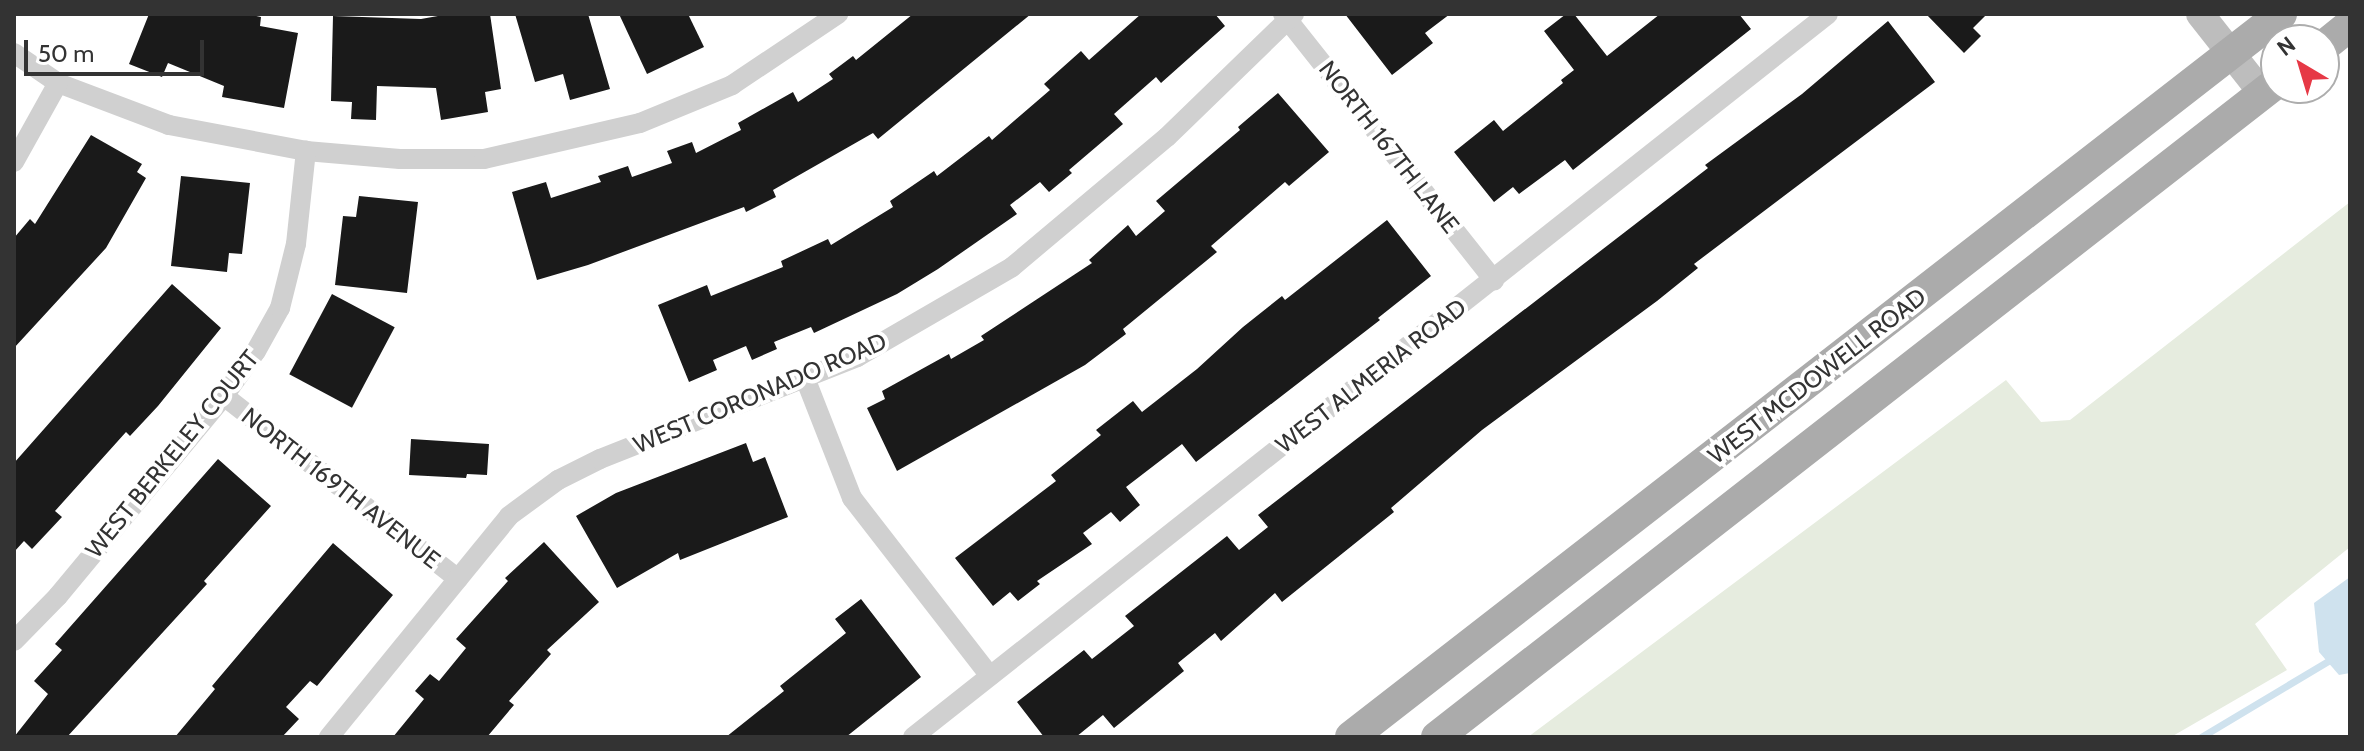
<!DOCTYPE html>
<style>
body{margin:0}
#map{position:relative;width:2364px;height:751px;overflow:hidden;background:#fff;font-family:Cabin,sans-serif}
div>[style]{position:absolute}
.green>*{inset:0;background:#e6ecdf}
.water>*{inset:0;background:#cfe2ee}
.stream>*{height:7px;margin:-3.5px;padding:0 3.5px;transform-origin:3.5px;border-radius:3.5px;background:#cfe2ee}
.building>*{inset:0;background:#1a1a1a;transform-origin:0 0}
.street>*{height:20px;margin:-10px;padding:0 10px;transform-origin:10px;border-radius:10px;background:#d0d0d0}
.secondary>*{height:28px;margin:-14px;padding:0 14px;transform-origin:14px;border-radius:14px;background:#bdbdbd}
.primary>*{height:32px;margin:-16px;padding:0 16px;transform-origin:16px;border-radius:16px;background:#ababab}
span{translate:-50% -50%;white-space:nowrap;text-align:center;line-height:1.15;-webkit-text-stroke:8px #fff;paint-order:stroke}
.street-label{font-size:24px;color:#333}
.frame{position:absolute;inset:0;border:16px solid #333;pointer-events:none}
.north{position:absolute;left:2260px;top:24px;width:80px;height:80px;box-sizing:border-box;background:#fff;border:2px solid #adadad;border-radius:50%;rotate:322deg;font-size:22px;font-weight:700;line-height:32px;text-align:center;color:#333}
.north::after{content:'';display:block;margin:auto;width:28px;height:36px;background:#e63946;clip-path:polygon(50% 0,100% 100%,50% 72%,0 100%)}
.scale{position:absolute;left:24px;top:40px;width:180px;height:36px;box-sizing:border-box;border:4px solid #333;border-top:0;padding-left:10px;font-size:24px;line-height:28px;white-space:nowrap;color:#333;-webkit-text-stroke:6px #fff;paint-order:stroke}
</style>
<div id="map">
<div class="green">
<i style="clip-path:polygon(2350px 202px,2350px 547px,2255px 624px,2287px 670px,2171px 737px,1528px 737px,2006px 380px,2041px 422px,2070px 420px)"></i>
</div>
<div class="water">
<i style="clip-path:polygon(2350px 577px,2350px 673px,2339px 675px,2319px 652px,2314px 603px)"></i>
</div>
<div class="stream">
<i style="left:2201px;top:737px;width:154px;rotate:-30.9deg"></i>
</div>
<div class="building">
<i style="clip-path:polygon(149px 14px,246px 14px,261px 17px,260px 26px,298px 33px,284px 108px,222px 97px,224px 86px,168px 63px,162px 77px,129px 64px)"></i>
<i style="clip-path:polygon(449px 14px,490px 14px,501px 89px,485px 92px,488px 112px,441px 120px,436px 88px,377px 86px,376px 120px,351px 119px,352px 102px,331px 101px,333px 16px,421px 19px)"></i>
<i style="clip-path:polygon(515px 14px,588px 14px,610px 89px,570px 100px,563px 74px,535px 82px)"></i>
<i style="clip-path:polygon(619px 14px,688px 14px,704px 47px,647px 74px)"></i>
<i style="clip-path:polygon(913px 14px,1031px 14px,878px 139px,873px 133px,773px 190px,776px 197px,746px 212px,744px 207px,588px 265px,537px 280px,512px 192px,546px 182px,551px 198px,601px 182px,598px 176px,628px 166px,632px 177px,672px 163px,667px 151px,692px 142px,696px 153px,741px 130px,738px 123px,793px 92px,798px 102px,833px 79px,829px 74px,853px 56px,856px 60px)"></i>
<i style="clip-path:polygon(1141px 14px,1215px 14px,1225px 26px,1161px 83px,1156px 77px,1114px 114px,1123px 124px,1069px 170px,1072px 173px,1049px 192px,1040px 182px,1010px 205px,1017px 214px,938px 269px,897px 294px,814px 333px,811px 327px,774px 342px,777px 349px,752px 360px,746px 346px,713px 360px,717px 370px,689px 382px,658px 305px,707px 285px,711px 296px,783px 267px,781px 261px,828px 239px,831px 245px,893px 207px,890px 201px,934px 171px,937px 176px,989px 136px,992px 140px,1050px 90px,1044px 84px,1081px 51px,1089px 60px)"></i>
<i style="clip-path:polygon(1345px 14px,1450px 14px,1425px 33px,1433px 43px,1392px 75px)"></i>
<i style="clip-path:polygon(1566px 14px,1574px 14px,1607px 56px,1660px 14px,1739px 14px,1751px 29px,1573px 170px,1565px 160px,1519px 194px,1513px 187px,1494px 202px,1454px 152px,1494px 120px,1503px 131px,1563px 83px,1561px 80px,1574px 70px,1544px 31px)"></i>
<i style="clip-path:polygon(1926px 14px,1987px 14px,1973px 28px,1981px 36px,1964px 53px)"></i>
<i style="clip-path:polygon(1888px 21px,1935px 82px,1694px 264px,1698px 268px,1657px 301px,1482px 430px,1391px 508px,1394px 512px,1282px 602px,1275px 593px,1221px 641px,1215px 633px,1178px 663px,1184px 671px,1114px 728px,1103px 715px,1076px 737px,1044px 737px,1017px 702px,1084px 650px,1092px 659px,1134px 626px,1125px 616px,1227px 536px,1239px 550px,1268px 527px,1258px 515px,1708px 168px,1705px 165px,1802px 94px)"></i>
<i style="clip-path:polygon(1278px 93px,1329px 152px,1289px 186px,1285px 182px,1211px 246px,1217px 252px,1123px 329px,1126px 334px,1085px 365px,897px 471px,867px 408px,885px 399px,882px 391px,949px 354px,951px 359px,984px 340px,981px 336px,1092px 263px,1089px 260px,1128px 225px,1136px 236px,1165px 211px,1156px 201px,1240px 130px,1238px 127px)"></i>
<i style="clip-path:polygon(91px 135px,142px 164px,137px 172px,146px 178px,106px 248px,14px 348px,14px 238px,30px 219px,35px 224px)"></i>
<i style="clip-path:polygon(181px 176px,250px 183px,242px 254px,229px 253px,227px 272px,171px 266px)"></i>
<i style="clip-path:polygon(359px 196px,418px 202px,407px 293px,335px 285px,343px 216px,356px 217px)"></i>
<i style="clip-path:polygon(1387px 220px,1431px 276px,1378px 318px,1380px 320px,1196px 462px,1182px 444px,1126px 487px,1140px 505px,1120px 522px,1111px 512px,1083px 533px,1092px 544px,1037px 581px,1040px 584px,1018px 601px,1010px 592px,993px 606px,955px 558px,1056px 481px,1051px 475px,1101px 435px,1096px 430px,1133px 401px,1142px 412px,1197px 369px,1243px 327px,1282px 296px,1285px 300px)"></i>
<i style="clip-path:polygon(172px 284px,221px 328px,158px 406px,130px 436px,126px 432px,55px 511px,62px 517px,32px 549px,24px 541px,14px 552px,14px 463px)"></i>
<i style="left:332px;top:294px;width:71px;height:91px;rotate:28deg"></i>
<i style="clip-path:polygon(411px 439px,489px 444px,487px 475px,467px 474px,466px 478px,409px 475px)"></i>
<i style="clip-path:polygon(746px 443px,753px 462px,765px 457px,788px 517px,680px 560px,678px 553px,617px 588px,576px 516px,616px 493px)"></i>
<i style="clip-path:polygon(218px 459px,271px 506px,204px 581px,207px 584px,67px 737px,14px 737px,48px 694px,34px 681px,62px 650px,55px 644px)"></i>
<i style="clip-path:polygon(544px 542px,599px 602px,547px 650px,551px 654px,509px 701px,514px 705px,487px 737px,393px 737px,424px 699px,415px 691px,430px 674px,439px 681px,466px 648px,456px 639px,508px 581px,505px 578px)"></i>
<i style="clip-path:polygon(333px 543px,393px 595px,317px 686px,310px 681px,286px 707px,299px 719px,282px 737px,175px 737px,215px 689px,212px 686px)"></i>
<i style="clip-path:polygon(861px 599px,921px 677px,846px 737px,726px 737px,784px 691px,780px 686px,846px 633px,835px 619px)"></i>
</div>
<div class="street">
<i style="left:1283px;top:14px;width:340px;rotate:51.6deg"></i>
<i style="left:14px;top:53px;width:53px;rotate:34.3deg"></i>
<i style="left:58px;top:83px;width:119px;rotate:20.7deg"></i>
<i style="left:169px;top:125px;width:139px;rotate:10.7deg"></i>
<i style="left:306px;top:151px;width:94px;rotate:4.9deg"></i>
<i style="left:400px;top:159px;width:84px"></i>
<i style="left:484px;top:159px;width:160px;rotate:-13deg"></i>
<i style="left:640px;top:123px;width:100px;rotate:-22.4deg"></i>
<i style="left:732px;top:85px;width:128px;rotate:-33.8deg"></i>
<i style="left:14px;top:162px;width:90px;rotate:-60.9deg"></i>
<i style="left:805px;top:378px;width:129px;rotate:68.6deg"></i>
<i style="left:852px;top:498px;width:225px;rotate:52.2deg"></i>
<i style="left:224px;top:396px;width:297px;rotate:38deg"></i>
<i style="left:14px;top:641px;width:63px;rotate:-45.6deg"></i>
<i style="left:58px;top:596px;width:260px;rotate:-50.3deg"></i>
<i style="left:224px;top:396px;width:55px;rotate:-54.6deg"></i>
<i style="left:256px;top:351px;width:49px;rotate:-60.8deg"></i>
<i style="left:280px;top:308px;width:66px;rotate:-76deg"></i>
<i style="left:296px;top:244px;width:94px;rotate:-83.9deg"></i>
<i style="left:329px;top:737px;width:285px;rotate:-50.8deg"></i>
<i style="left:509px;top:516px;width:61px;rotate:-36.3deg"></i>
<i style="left:558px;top:480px;width:47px;rotate:-26.6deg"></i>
<i style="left:600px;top:459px;width:277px;rotate:-21.6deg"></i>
<i style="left:857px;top:357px;width:179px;rotate:-30.1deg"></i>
<i style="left:1012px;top:267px;width:202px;rotate:-40deg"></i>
<i style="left:1167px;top:137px;width:177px;rotate:-44.1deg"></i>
<i style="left:913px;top:737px;width:1166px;rotate:-38.31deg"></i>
</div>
<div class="secondary">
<i style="left:2200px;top:14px;width:102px;rotate:51.8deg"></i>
</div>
<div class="primary">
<i style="left:2324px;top:46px;width:33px;rotate:-39deg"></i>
<i style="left:1351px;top:737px;width:1178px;rotate:-37.86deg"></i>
<i style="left:1437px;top:737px;width:1064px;rotate:-37.94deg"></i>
</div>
<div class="street-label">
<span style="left:1389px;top:147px;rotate:52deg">NORTH 167TH LANE</span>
<span style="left:1371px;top:376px;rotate:-38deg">WEST ALMERIA ROAD</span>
<span style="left:1817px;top:376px;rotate:-38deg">WEST MCDOWELL ROAD</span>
<span style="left:760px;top:393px;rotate:-23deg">WEST CORONADO ROAD</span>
<span style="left:172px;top:454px;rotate:-51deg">WEST BERKELEY COURT</span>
<span style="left:341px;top:488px;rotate:38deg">NORTH 169TH AVENUE</span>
</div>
<div class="frame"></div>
<div class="north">N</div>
<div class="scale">50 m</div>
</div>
